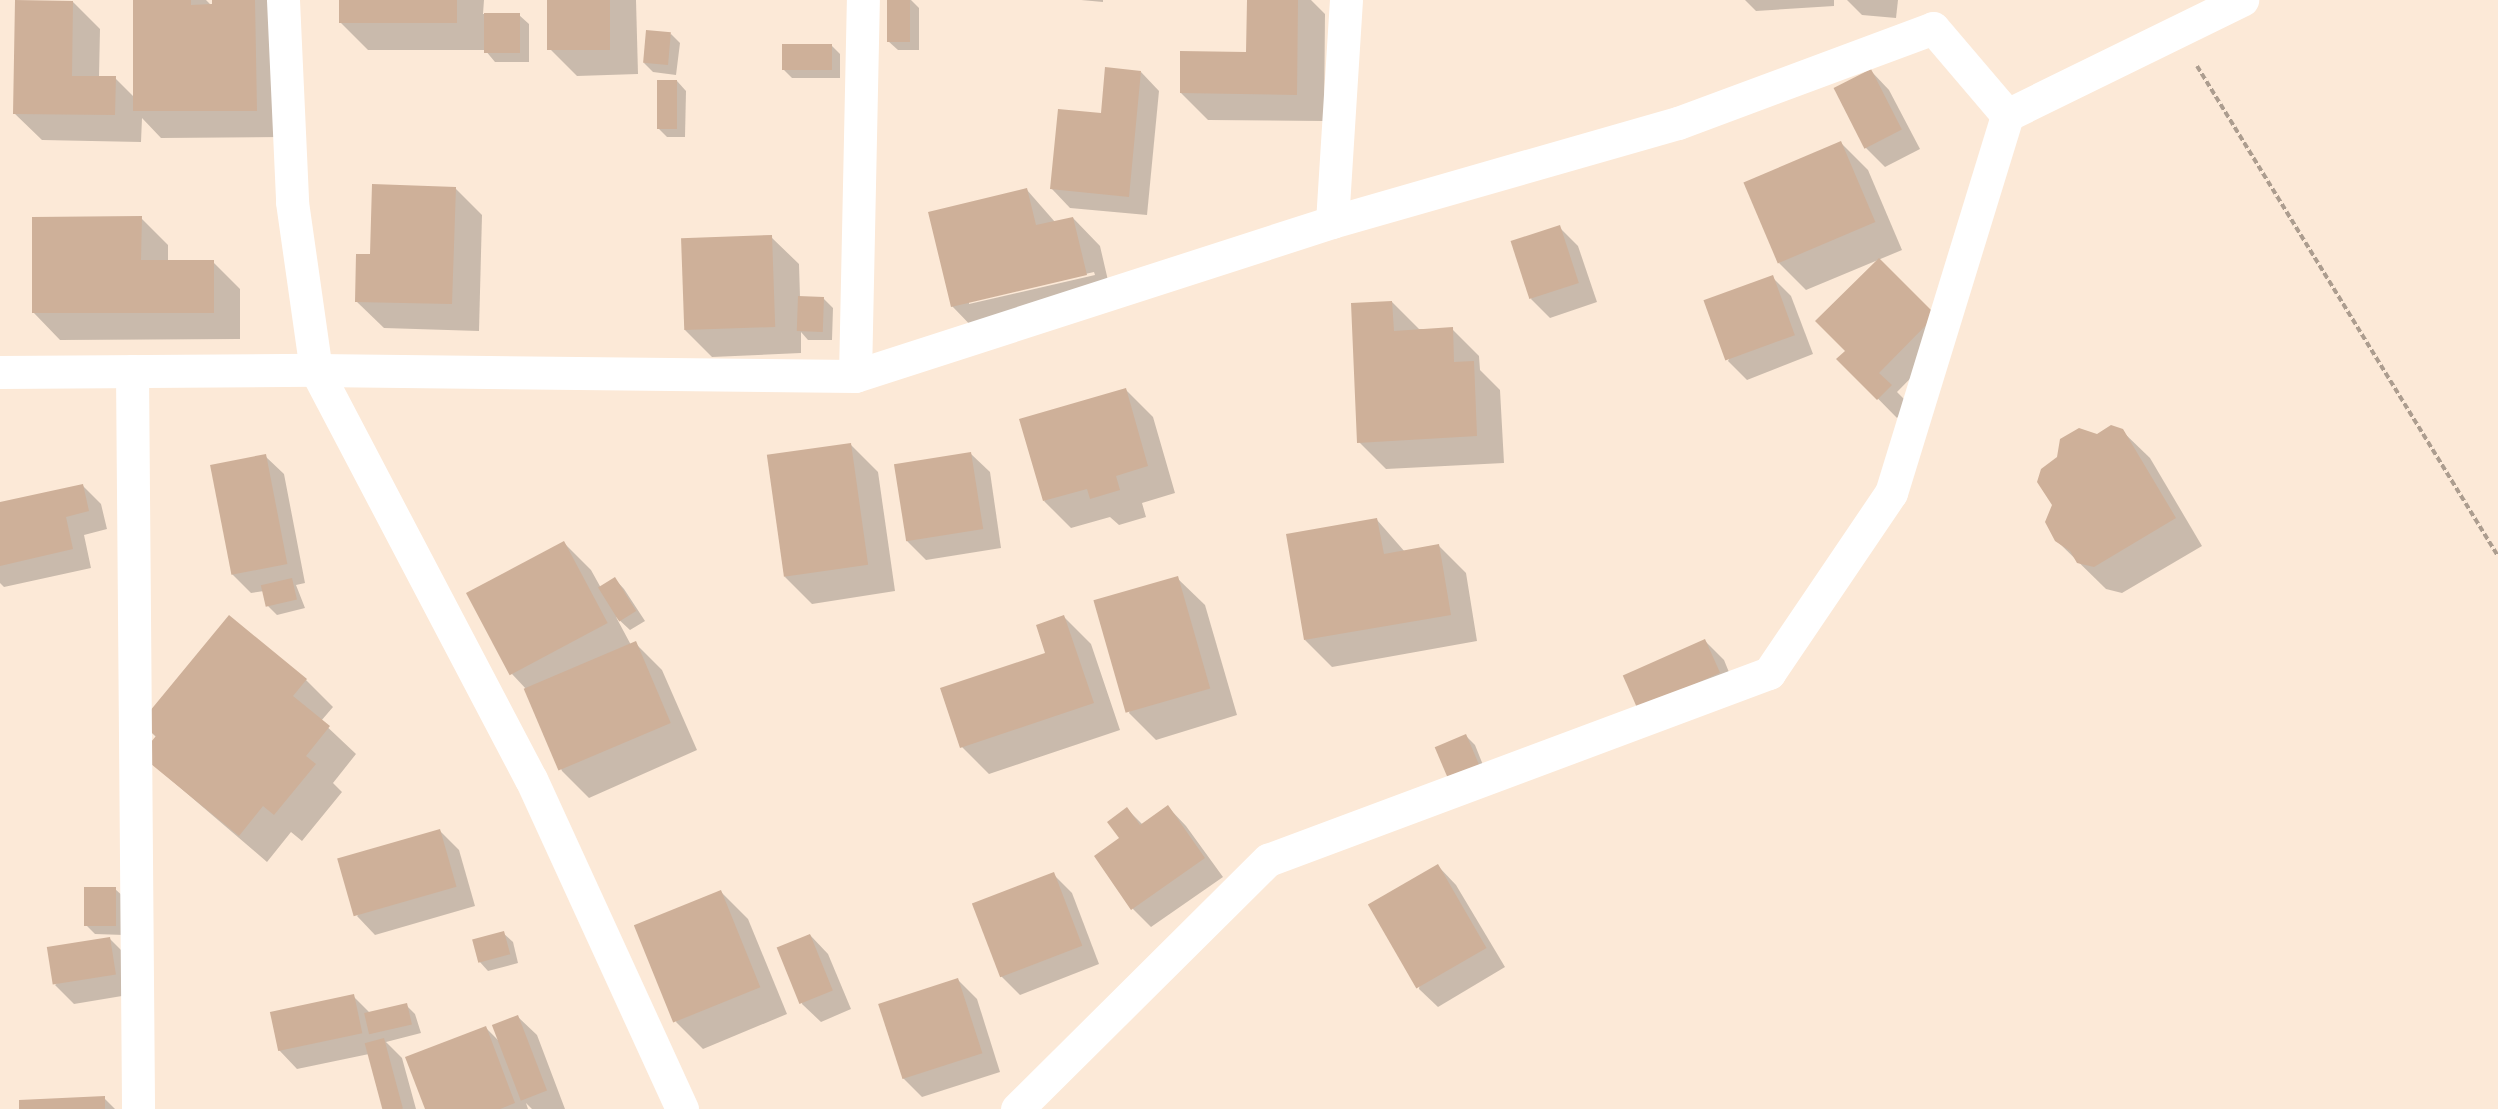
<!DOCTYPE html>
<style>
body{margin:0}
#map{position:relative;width:2498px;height:1109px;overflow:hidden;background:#fce9d7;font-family:"Archivo Narrow",sans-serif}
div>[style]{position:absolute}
.shadow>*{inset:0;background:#0003}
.building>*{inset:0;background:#ceb099;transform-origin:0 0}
.path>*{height:4px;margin-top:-2px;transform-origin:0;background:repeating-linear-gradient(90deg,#ac9d8f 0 6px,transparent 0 9px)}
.minor>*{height:33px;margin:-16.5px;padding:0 16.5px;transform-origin:16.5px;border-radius:16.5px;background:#fff}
span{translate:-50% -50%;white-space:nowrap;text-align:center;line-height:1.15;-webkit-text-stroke:4.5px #fff;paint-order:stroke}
</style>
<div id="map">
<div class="shadow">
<i style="clip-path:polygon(135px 0,206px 0,213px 7px,213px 0,271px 0,283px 137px,161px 138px,142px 118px,141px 142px,42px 140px,14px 113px,73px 2px,100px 29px,99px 77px,115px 78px,134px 97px)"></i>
<i style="clip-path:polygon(341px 0,484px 0,483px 14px,519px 15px,529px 24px,529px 62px,495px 62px,485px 50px,368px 50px,341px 23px)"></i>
<i style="clip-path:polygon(548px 0,636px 0,638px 74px,577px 76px,550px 49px)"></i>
<i style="clip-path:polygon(889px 0,911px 0,919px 8px,919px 50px,898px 50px,888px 41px)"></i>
<i style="clip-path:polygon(1081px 0,1103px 0,1103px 2px)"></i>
<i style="clip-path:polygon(1249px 0,1311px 0,1325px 14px,1324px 121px,1208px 120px,1181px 93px,1248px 54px)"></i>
<i style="clip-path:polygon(1745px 0,1834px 0,1834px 6px,1756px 11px)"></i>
<i style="clip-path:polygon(1847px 0,1898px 0,1896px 18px,1862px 15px)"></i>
<i style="clip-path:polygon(671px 34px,680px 43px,676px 75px,653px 72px,644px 63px)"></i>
<i style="clip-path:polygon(831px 45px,840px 54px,840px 78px,792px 78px,783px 69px)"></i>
<i style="clip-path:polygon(1871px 71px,1889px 90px,1920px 149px,1885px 167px,1866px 148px)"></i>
<i style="clip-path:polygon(1141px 72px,1159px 91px,1147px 215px,1070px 208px,1052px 189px)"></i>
<i style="clip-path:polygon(677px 81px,686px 91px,685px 137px,667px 137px,658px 128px)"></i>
<i style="clip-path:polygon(1841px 143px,1868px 170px,1902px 250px,1806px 290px,1779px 263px)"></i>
<i style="clip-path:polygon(455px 188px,482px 215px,479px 331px,384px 328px,356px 301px,371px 256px)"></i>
<i style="clip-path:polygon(evenodd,1027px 190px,1055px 222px,1073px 218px,1100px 246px,1113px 302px,979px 334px,952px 306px,1027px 190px,1094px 272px,1095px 275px,969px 304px,969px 301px,1094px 272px)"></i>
<i style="clip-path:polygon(141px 218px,168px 245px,168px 262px,213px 262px,240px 289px,240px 339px,60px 340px,33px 312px)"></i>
<i style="clip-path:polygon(1559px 227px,1578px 246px,1597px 302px,1550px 318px,1531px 299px)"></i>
<i style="clip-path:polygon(771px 237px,799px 264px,800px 297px,824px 299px,833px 308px,832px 340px,808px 340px,801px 332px,801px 353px,712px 357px,685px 330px)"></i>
<i style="clip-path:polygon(1879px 261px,1953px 335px,1897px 392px,1910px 405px,1897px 418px,1839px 359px,1847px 351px)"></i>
<i style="clip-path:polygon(1772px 277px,1791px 296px,1813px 354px,1747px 380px,1728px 361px)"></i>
<i style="clip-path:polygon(1392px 302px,1419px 329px,1452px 329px,1479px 356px,1480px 370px,1500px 390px,1504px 463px,1386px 469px,1359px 442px)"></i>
<i style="clip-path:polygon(1126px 390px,1153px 417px,1175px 493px,1142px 503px,1146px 517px,1119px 525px,1110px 517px,1071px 528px,1044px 501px)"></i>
<i style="clip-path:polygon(2122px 431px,2150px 458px,2202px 546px,2122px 593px,2106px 589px,2056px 540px,2097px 435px)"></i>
<i style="clip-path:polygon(851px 445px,878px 472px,895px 591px,812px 604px,785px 577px)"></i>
<i style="clip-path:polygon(971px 454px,990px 472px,1001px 548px,926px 560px,907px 541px)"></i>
<i style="clip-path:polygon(265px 456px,284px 474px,305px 583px,296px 585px,305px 608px,277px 615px,268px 606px,264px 591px,251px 593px,232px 574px)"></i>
<i style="clip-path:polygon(82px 485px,101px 504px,107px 529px,84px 535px,91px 568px,4px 587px,0 583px,0 504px)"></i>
<i style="clip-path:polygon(1377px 520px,1405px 552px,1439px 546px,1466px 573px,1477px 641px,1332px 667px,1305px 640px)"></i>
<i style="clip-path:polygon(564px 543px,591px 570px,601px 588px,615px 579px,624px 589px,645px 621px,630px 630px,616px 617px,631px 645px,635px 643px,662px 670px,697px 750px,589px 798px,562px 771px,527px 690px,512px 674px)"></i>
<i style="clip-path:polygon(1177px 578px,1205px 605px,1237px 715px,1156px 740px,1129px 713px)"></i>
<i style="clip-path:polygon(1064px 617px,1091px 644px,1120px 730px,989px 774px,962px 747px,1047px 654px)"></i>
<i style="clip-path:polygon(1705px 641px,1724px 660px,1737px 692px,1657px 726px)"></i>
<i style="clip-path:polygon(306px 680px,333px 707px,321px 721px,356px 754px,333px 783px,342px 792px,302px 841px,291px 832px,267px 862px,142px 755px,156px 737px,142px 723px)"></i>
<i style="clip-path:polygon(1466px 736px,1475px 745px,1487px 775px,1457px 786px)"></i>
<i style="clip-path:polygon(1168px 807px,1186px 826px,1223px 877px,1151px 927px,1133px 909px,1121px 838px,1127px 809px,1143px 825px)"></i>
<i style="clip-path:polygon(440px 831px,459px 850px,475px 906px,375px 935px,357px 916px)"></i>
<i style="clip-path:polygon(1438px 866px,1456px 885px,1505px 967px,1438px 1007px,1419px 989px)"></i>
<i style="clip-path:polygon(1053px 874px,1072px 893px,1099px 964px,1020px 995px,1001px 976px)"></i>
<i style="clip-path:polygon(115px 889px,125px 898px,124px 935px,95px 934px,86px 925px)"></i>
<i style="clip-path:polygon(721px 892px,748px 919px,787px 1014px,703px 1049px,676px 1022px)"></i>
<i style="clip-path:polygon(503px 933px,513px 942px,518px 963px,488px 971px,479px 961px)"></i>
<i style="clip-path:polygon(810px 935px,828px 954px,851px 1009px,821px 1022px,802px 1004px)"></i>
<i style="clip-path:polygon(109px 938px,128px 957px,134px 994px,74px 1004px,55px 985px)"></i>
<i style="clip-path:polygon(958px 980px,977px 999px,1000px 1072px,922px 1097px,903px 1078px)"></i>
<i style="clip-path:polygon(353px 996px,371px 1014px,406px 1005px,415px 1014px,421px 1033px,386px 1042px,402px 1058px,416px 1109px,384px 1109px,369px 1054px,297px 1069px,279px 1050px)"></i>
<i style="clip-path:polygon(518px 1017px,537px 1035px,565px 1109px,532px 1109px,526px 1103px,528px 1109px,427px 1109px,485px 1027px,500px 1042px)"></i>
<i style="clip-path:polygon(104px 1098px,115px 1109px,20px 1109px)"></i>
</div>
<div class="building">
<i style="clip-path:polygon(15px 0,73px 1px,72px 76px,116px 76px,115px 115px,13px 114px)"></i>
<i style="clip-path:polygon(133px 0,191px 0,191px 5px,212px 4px,212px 0,255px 0,257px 111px,133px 111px)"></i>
<i style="left:339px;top:0;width:118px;height:23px"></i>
<i style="left:547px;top:0;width:63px;height:50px"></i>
<i style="left:887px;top:0;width:23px;height:42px"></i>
<i style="clip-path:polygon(1247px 0,1298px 0,1297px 95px,1180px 93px,1180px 51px,1246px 52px)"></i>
<i style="left:484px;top:13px;width:36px;height:40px"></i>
<i style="left:646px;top:30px;width:25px;height:33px;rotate:5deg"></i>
<i style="left:782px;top:44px;width:50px;height:26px"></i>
<i style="clip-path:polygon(1105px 67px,1141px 71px,1129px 197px,1050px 189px,1058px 109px,1101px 113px)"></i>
<i style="left:1871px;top:69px;width:68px;height:42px;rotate:63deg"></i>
<i style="left:657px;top:80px;width:20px;height:49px"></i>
<i style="left:1841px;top:141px;width:88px;height:106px;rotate:67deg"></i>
<i style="clip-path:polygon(372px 184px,456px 187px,452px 304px,355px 302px,356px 254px,370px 254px)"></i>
<i style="clip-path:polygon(1027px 188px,1036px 225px,1073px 217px,1087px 275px,951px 307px,928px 212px)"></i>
<i style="clip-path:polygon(142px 216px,141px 260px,214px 260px,214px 313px,32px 313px,32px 217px)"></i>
<i style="left:1560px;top:225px;width:61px;height:52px;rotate:72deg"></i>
<i style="left:772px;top:235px;width:92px;height:91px;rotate:88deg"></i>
<i style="clip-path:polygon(1879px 258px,1936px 315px,1879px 373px,1892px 385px,1877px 400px,1836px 359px,1845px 351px,1815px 321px)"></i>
<i style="left:1773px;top:275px;width:64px;height:74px;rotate:70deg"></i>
<i style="left:798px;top:296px;width:26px;height:35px;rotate:2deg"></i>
<i style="clip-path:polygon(1392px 301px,1394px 331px,1453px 327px,1454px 362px,1474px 361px,1477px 436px,1357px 443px,1351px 303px)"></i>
<i style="clip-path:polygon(1126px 388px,1148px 466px,1116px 476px,1120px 490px,1090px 499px,1087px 489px,1043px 501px,1019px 419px)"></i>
<i style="clip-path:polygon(2111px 425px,2123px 429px,2176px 518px,2094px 567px,2077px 563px,2070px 551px,2055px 541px,2045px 522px,2052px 505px,2037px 482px,2041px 469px,2057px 457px,2060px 439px,2079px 428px,2097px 434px)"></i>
<i style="left:851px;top:443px;width:123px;height:85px;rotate:82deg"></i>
<i style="left:971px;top:452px;width:78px;height:78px;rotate:81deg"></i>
<i style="left:266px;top:454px;width:112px;height:57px;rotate:79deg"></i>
<i style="clip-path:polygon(83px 484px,89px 511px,66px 517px,73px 549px,0 566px,0 502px)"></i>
<i style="clip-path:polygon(1377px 518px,1384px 554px,1439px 544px,1451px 615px,1304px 640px,1286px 534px)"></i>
<i style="left:564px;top:541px;width:93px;height:111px;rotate:62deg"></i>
<i style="left:1178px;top:576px;width:117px;height:88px;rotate:74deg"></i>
<i style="left:615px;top:577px;width:40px;height:20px;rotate:58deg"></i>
<i style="left:292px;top:578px;width:22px;height:32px;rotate:77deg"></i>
<i style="clip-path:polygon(229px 615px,307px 679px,293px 696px,330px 726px,306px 756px,316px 764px,274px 815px,263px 806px,239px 836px,140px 755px,156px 736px,140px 723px)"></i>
<i style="clip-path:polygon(1064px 615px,1094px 703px,960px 748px,940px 688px,1045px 653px,1036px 625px)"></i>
<i style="left:1705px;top:639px;width:37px;height:90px;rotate:66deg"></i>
<i style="left:636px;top:641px;width:89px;height:122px;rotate:67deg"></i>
<i style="left:1466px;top:734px;width:34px;height:34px;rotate:67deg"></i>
<i style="clip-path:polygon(1168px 805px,1205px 858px,1131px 910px,1094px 856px,1119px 838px,1107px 822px,1127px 807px,1140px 825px)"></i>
<i style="left:440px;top:829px;width:60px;height:107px;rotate:74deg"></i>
<i style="left:1438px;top:864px;width:97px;height:81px;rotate:60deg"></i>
<i style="left:1054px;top:872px;width:79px;height:88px;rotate:69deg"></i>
<i style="left:84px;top:887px;width:32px;height:39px"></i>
<i style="left:721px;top:890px;width:105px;height:94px;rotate:68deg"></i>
<i style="left:504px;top:931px;width:24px;height:33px;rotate:75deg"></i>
<i style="left:810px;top:934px;width:61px;height:36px;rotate:68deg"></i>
<i style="left:110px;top:937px;width:38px;height:64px;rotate:81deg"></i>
<i style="left:958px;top:978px;width:79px;height:84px;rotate:72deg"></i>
<i style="left:354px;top:994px;width:40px;height:86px;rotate:78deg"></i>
<i style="left:407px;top:1003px;width:22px;height:44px;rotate:77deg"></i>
<i style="left:518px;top:1015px;width:81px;height:28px;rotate:69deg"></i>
<i style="clip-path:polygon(486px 1026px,515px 1103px,500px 1109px,425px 1109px,405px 1057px)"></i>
<i style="left:384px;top:1038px;width:73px;height:20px;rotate:75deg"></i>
<i style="clip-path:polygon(105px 1096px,105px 1109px,19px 1109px,19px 1100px)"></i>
</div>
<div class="path">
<i style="left:2197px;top:66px;width:575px;rotate:58.44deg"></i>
</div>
<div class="minor">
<i style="left:283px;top:0;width:202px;rotate:87.4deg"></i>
<i style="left:292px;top:202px;width:170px;rotate:81.9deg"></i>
<i style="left:316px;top:370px;width:462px;rotate:62.3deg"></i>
<i style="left:531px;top:779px;width:363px;rotate:65.4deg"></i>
<i style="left:1332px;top:222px;width:222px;rotate:-86.4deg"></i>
<i style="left:132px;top:371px;width:738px;rotate:89.53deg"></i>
<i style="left:0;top:372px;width:316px;rotate:-0.4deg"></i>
<i style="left:316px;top:370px;width:539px;rotate:0.64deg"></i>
<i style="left:855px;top:376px;width:501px;rotate:-17.89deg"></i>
<i style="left:1332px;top:222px;width:360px;rotate:-16deg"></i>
<i style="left:1678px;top:123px;width:272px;rotate:-20.4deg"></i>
<i style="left:1933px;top:28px;width:114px;rotate:49.6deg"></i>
<i style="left:855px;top:376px;width:376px;rotate:-88.8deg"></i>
<i style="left:1017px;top:1109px;width:354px;rotate:-44.8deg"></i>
<i style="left:1268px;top:860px;width:535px;rotate:-20.47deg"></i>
<i style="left:1769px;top:673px;width:217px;rotate:-55.9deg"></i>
<i style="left:1891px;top:493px;width:395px;rotate:-72.9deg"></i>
<i style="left:2007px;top:115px;width:262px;rotate:-26.1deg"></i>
</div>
</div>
